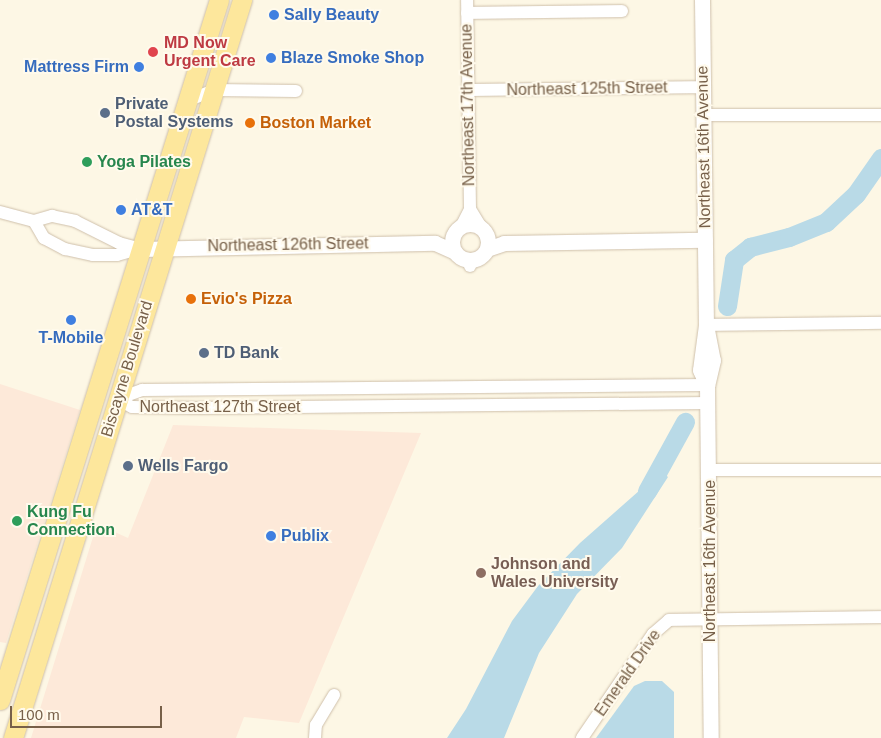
<!DOCTYPE html>
<style>
body{margin:0}
#map{position:relative;width:881px;height:738px;overflow:hidden;background:#fdf7e5;font-family:Helvetica,sans-serif}
div>[style]{position:absolute}
.commercial>*{inset:0;background:#fde9d9}
.water>*{inset:0;background:#b9dae7}
.river>*{height:19px;margin:-9.5px;padding:0 9.5px;transform-origin:9.5px;border-radius:9.5px;background:#b9dae7}
.roads{filter:drop-shadow(0 0 1px #cfc0ab) drop-shadow(0 0 1px #cfc0ab)}
.minor>*{height:12px;margin:-6px;padding:0 6px;transform-origin:6px;border-radius:6px;background:#fff}
.tertiary>*{height:15px;margin:-7.5px;padding:0 7.5px;transform-origin:7.5px;border-radius:7.5px;background:#fff}
.tertiary>.ring{margin:-7.5px;padding:0;box-sizing:content-box;background:none;border:15px solid #fff;border-radius:50%}
.primary>*{height:19px;margin:-9.5px;padding:0 9.5px;transform-origin:9.5px;border-radius:9.5px;background:#fde79c}
.dots>*{width:14px;height:14px;translate:-50% -50%;box-sizing:border-box;border:2px solid #fffaec;border-radius:50%}
span{translate:-50% -50%;white-space:nowrap;text-align:center;line-height:1.15;-webkit-text-stroke:4px #fffaec;paint-order:stroke}
.shop-label{font-size:16px;color:#366cbe;font-weight:700}
.left{translate:0 -50%;text-align:left}
.right{translate:-100% -50%;text-align:right}
.health-label{font-size:16px;color:#be3a42;font-weight:700}
.street-label{font-size:16px;color:#776049}
.service-label{font-size:16px;color:#4e5e75;font-weight:700}
.food-label{font-size:16px;color:#c56008;font-weight:700}
.leisure-label{font-size:16px;color:#27864d;font-weight:700}
.education-label{font-size:16px;color:#785e54;font-weight:700}
.scale{position:absolute;left:10px;top:706px;width:152px;height:22px;box-sizing:border-box;border:2px solid #776049;border-top:0;padding-left:6px;font-size:15px;line-height:18px;white-space:nowrap;color:#776049;-webkit-text-stroke:4px #fffaec;paint-order:stroke}
</style>
<div id="map">
<div class="commercial">
<i style="clip-path:polygon(0 384px,80px 410px,6px 643px,0 642px)"></i>
<i style="clip-path:polygon(173px 425px,421px 433px,299px 723px,244px 717px,236px 738px,31px 738px,97px 524px,128px 538px)"></i>
</div>
<div class="water">
<i style="clip-path:polygon(658px 468px,668px 477px,622px 548px,577px 594px,539px 653px,504px 738px,447px 738px,466px 709px,512px 621px,538px 586px,580px 543px,640px 490px)"></i>
<i style="clip-path:polygon(645px 681px,662px 681px,674px 692px,674px 738px,596px 738px,634px 686px)"></i>
</div>
<div class="river">
<i style="left:727px;top:306px;width:47px;rotate:-81.3deg"></i>
<i style="left:734px;top:260px;width:21px;rotate:-39deg"></i>
<i style="left:750px;top:247px;width:40px;rotate:-14.4deg"></i>
<i style="left:789px;top:237px;width:40px;rotate:-22deg"></i>
<i style="left:826px;top:222px;width:41px;rotate:-43deg"></i>
<i style="left:856px;top:194px;width:44px;rotate:-55.2deg"></i>
<i style="left:647px;top:491px;width:79px;rotate:-61.2deg"></i>
</div>
<div class="roads">
<div class="minor">
<i style="left:467px;top:13px;width:155px;rotate:-0.7deg"></i>
<i style="left:469px;top:90px;width:235px;rotate:-0.7deg"></i>
<i style="left:187px;top:101px;width:29px;rotate:-22deg"></i>
<i style="left:214px;top:90px;width:82px;rotate:0.7deg"></i>
<i style="left:704px;top:115px;width:177px"></i>
<i style="left:470px;top:209px;width:23px;rotate:59deg"></i>
<i style="left:0;top:212px;width:35px;rotate:15deg"></i>
<i style="left:34px;top:221px;width:19px;rotate:-16deg"></i>
<i style="left:52px;top:216px;width:24px;rotate:12deg"></i>
<i style="left:75px;top:221px;width:49px;rotate:26.6deg"></i>
<i style="left:119px;top:243px;width:23px;rotate:15deg"></i>
<i style="left:34px;top:221px;width:20px;rotate:60deg"></i>
<i style="left:44px;top:238px;width:24px;rotate:28deg"></i>
<i style="left:65px;top:249px;width:29px;rotate:12deg"></i>
<i style="left:93px;top:255px;width:24px"></i>
<i style="left:117px;top:255px;width:22px;rotate:-16deg"></i>
<i style="left:461px;top:227px;width:20px;rotate:-63deg"></i>
<i style="left:470px;top:209px;width:209px;rotate:-90.8deg"></i>
<i style="left:470px;top:260px;width:6px;rotate:90deg"></i>
<i style="left:706px;top:325px;width:175px;rotate:-0.7deg"></i>
<i style="left:117px;top:399px;width:17px;rotate:28deg"></i>
<i style="left:132px;top:407px;width:64px;rotate:0.9deg"></i>
<i style="left:196px;top:408px;width:512px;rotate:-0.56deg"></i>
<i style="left:117px;top:399px;width:27px;rotate:-20deg"></i>
<i style="left:142px;top:390px;width:565px;rotate:-0.51deg"></i>
<i style="left:709px;top:470px;width:172px"></i>
<i style="left:315px;top:738px;width:13px;rotate:-86deg"></i>
<i style="left:316px;top:725px;width:35px;rotate:-59deg"></i>
<i style="left:582px;top:738px;width:126px;rotate:-55.7deg"></i>
<i style="left:653px;top:634px;width:21px;rotate:-41deg"></i>
<i style="left:669px;top:620px;width:212px;rotate:-0.8deg"></i>
</div>
<div class="tertiary">
<i style="left:702px;top:0;width:325px;rotate:89.3deg"></i>
<i style="left:706px;top:325px;width:45px;rotate:97.6deg"></i>
<i style="left:700px;top:370px;width:17px;rotate:65deg"></i>
<i class="ring" style="left:452px;top:224px;width:21px;height:21px"></i>
<i style="left:141px;top:249px;width:294px;rotate:-1.2deg"></i>
<i style="left:435px;top:243px;width:22px;rotate:24deg"></i>
<i style="left:487px;top:249px;width:18px;rotate:-19deg"></i>
<i style="left:504px;top:243px;width:201px;rotate:-0.9deg"></i>
<i style="left:706px;top:325px;width:36px;rotate:79deg"></i>
<i style="left:713px;top:360px;width:26px;rotate:103deg"></i>
<i style="left:707px;top:385px;width:353px;rotate:89.4deg"></i>
</div>
<div class="primary">
<i style="left:0;top:700px;width:733px;rotate:-72.63deg"></i>
<i style="left:13px;top:738px;width:773px;rotate:-72.76deg"></i>
</div>
</div>
<div class="dots">
<i style="left:274px;top:15px;background:#3f7fe0"></i>
<i style="left:153px;top:52px;background:#e0444e"></i>
<i style="left:271px;top:58px;background:#3f7fe0"></i>
<i style="left:139px;top:67px;background:#3f7fe0"></i>
<i style="left:105px;top:113px;background:#5c6f8a"></i>
<i style="left:250px;top:123px;background:#e8710a"></i>
<i style="left:87px;top:162px;background:#2e9e5b"></i>
<i style="left:121px;top:210px;background:#3f7fe0"></i>
<i style="left:191px;top:299px;background:#e8710a"></i>
<i style="left:71px;top:320px;background:#3f7fe0"></i>
<i style="left:204px;top:353px;background:#5c6f8a"></i>
<i style="left:128px;top:466px;background:#5c6f8a"></i>
<i style="left:17px;top:521px;background:#2e9e5b"></i>
<i style="left:271px;top:536px;background:#3f7fe0"></i>
<i style="left:481px;top:573px;background:#8d6e63"></i>
</div>
<div class="shop-label">
<span class="left" style="left:284px;top:15px">Sally Beauty</span>
<span class="left" style="left:281px;top:58px">Blaze Smoke Shop</span>
<span class="right" style="left:129px;top:67px">Mattress Firm</span>
<span class="left" style="left:131px;top:210px">AT&amp;T</span>
<span style="left:71px;top:338px">T-Mobile</span>
<span class="left" style="left:281px;top:536px">Publix</span>
</div>
<div class="health-label">
<span class="left" style="left:164px;top:52px">MD Now<br>Urgent Care</span>
</div>
<div class="street-label">
<span style="left:587px;top:89px;rotate:-1deg">Northeast 125th Street</span>
<span style="left:468px;top:105px;rotate:-91deg">Northeast 17th Avenue</span>
<span style="left:704px;top:147px;rotate:-91deg">Northeast 16th Avenue</span>
<span style="left:288px;top:245px;rotate:-1deg">Northeast 126th Street</span>
<span style="left:127px;top:369px;rotate:-73deg">Biscayne Boulevard</span>
<span style="left:220px;top:407px">Northeast 127th Street</span>
<span style="left:710px;top:561px;rotate:-90deg">Northeast 16th Avenue</span>
<span style="left:628px;top:673px;rotate:-55deg">Emerald Drive</span>
</div>
<div class="service-label">
<span class="left" style="left:115px;top:113px">Private<br>Postal Systems</span>
<span class="left" style="left:214px;top:353px">TD Bank</span>
<span class="left" style="left:138px;top:466px">Wells Fargo</span>
</div>
<div class="food-label">
<span class="left" style="left:260px;top:123px">Boston Market</span>
<span class="left" style="left:201px;top:299px">Evio's Pizza</span>
</div>
<div class="leisure-label">
<span class="left" style="left:97px;top:162px">Yoga Pilates</span>
<span class="left" style="left:27px;top:521px">Kung Fu<br>Connection</span>
</div>
<div class="education-label">
<span class="left" style="left:491px;top:573px">Johnson and<br>Wales University</span>
</div>
<div class="scale">100 m</div>
</div>
